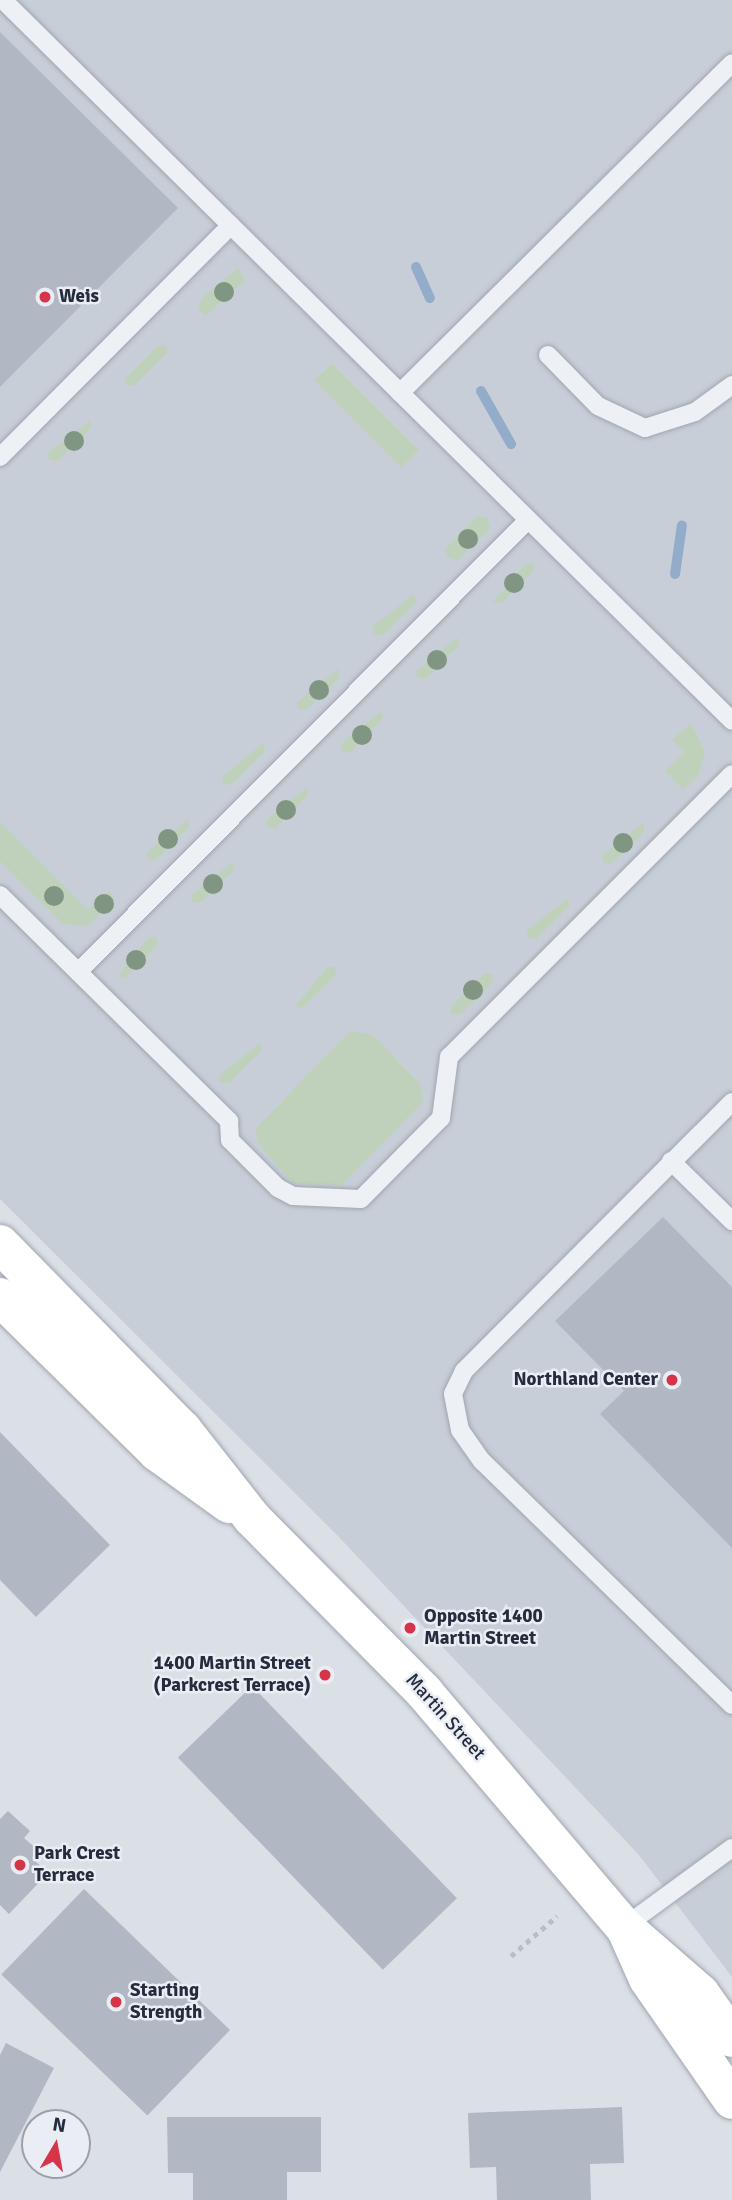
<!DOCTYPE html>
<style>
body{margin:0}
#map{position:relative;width:732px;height:2200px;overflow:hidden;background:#dbdfe6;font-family:Signika,sans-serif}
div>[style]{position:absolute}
.built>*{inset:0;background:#c8ced8}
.green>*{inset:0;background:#c0d1bb;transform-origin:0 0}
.stream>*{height:10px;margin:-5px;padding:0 5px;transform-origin:5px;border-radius:5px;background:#92acca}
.building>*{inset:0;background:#b2b8c3;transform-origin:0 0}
.path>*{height:4.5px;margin-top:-2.25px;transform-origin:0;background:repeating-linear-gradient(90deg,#b9bdc5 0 5px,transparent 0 10px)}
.roads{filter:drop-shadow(0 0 2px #a0a6b0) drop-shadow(0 0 2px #a0a6b0)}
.lane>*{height:18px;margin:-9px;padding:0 9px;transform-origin:9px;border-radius:9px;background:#edf0f5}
.secondary>*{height:38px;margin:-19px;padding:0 19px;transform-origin:19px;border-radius:19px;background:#fff}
.trees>*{width:20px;height:20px;margin:-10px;border-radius:50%;background:#819682}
.dots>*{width:19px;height:19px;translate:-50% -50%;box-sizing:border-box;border:4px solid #eaeef4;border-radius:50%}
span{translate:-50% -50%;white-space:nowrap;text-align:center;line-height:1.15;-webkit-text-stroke:5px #eaeef4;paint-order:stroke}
.poi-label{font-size:19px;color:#242c3d;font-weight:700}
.left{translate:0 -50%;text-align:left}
.right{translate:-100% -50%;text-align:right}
.street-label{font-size:19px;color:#242c3d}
.north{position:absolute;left:21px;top:2109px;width:70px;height:70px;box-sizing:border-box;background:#eaeef4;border:2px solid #9ba0ab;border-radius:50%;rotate:10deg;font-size:19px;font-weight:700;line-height:28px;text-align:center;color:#242c3d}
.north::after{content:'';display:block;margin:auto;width:24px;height:32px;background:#d63549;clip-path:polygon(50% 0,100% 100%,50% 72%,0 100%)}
</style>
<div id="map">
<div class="built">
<i style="clip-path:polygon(0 0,732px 0,732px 1977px,639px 1855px,336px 1534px,0 1199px)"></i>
</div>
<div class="green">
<i style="clip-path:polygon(238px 268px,245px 281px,205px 316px,198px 307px,204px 296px)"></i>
<i style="clip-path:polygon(158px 345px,166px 345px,167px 353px,134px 386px,125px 385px,125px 378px)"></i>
<i style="left:332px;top:363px;width:123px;height:25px;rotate:45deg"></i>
<i style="clip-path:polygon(90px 420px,91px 428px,58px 461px,49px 460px,48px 453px)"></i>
<i style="clip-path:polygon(477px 516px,487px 517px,490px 528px,458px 560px,447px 557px,445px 548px)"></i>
<i style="clip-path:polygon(526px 563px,533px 563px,534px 570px,501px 604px,493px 602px)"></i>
<i style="clip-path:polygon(414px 594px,416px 602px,382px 636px,374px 634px,372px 627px)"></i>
<i style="clip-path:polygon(458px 637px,459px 645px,426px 679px,417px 677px,416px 671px)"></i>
<i style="clip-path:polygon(338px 669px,340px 677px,306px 710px,298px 709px,297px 702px)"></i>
<i style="clip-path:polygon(382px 710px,383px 718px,351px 752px,342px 751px,341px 744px)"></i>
<i style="clip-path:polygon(691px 723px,705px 752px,699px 774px,683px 790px,665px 771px,684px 752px,672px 740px)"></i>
<i style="clip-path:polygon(263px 743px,265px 752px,231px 785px,223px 784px,222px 777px)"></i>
<i style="clip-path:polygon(307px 787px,308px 795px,275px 829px,266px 827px,265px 821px)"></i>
<i style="clip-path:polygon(188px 819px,189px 827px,156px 860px,147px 859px,147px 852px)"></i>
<i style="clip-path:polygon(0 822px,88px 910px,109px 891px,115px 899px,88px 926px,63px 924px,0 861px)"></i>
<i style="clip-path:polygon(643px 823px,645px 831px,612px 864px,603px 863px,602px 856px)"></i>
<i style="clip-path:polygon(233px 862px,234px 870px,200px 903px,192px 902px,191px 895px)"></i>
<i style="clip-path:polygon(568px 898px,569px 906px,536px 939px,528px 938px,526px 931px)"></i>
<i style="clip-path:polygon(149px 937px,157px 937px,158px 945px,125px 978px,117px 977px)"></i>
<i style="clip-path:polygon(327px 967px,335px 967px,336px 975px,303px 1008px,295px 1007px)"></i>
<i style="clip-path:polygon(484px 974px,492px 974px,493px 982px,460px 1015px,451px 1014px,450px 1007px)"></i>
<i style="clip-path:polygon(350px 1031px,372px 1034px,420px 1084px,423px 1102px,342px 1185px,293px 1184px,257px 1142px,256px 1128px)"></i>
<i style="clip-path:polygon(261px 1042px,262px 1050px,229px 1083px,220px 1082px,220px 1075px)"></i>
</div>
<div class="stream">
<i style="left:416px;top:267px;width:34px;rotate:66deg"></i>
<i style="left:481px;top:391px;width:61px;rotate:60.5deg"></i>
<i style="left:675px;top:574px;width:49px;rotate:-81.9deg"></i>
</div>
<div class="building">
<i style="clip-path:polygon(0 32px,178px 208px,0 387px)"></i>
<i style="clip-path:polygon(663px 1217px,732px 1287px,732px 1548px,600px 1414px,624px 1391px,555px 1321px)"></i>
<i style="clip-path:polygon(0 1432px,110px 1545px,36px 1617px,0 1580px)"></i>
<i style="left:252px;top:1686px;width:295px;height:103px;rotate:46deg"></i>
<i style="clip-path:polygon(8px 1811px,30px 1831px,24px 1838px,38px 1850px,32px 1858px,48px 1873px,9px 1914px,0 1905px,0 1819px)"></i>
<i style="left:84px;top:1889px;width:203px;height:119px;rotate:44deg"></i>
<i style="clip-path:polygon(6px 2043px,54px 2068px,0 2172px,0 2055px)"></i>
<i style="clip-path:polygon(622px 2107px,624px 2163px,590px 2164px,591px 2200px,497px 2200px,496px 2167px,470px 2168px,468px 2113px)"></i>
<i style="clip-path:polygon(167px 2117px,321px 2117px,321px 2172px,287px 2172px,287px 2200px,193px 2200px,193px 2173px,168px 2173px)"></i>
</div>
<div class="path">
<i style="left:511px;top:1956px;width:61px;rotate:-41deg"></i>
</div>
<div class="roads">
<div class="lane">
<i style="left:3px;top:0;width:1025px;rotate:44.68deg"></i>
<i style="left:548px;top:355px;width:71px;rotate:45.6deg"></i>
<i style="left:598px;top:406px;width:52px;rotate:25.1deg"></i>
<i style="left:645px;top:428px;width:52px;rotate:-17.7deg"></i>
<i style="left:695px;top:412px;width:46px;rotate:-36.1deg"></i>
<i style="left:400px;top:393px;width:468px;rotate:-44.8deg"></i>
<i style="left:0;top:457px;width:327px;rotate:-45.1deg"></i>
<i style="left:0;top:895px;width:322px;rotate:44.6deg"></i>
<i style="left:229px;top:1121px;width:19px;rotate:87deg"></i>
<i style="left:230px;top:1140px;width:68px;rotate:45deg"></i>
<i style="left:278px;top:1188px;width:17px;rotate:28deg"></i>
<i style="left:293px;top:1196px;width:68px;rotate:2.5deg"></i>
<i style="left:361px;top:1199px;width:114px;rotate:-45.4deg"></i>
<i style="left:441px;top:1118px;width:62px;rotate:-82.5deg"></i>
<i style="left:449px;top:1057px;width:400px;rotate:-45deg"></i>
<i style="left:78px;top:972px;width:638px;rotate:-45.13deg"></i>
<i style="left:732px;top:1102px;width:380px;rotate:134.9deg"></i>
<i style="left:464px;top:1371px;width:25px;rotate:116deg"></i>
<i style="left:453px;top:1394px;width:37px;rotate:79deg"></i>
<i style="left:460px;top:1430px;width:38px;rotate:55deg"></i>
<i style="left:482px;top:1461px;width:349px;rotate:44.3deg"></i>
<i style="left:671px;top:1161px;width:86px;rotate:44.5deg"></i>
<i style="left:624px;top:1927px;width:134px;rotate:-36.2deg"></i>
</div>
<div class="secondary">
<i style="left:0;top:1244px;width:260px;rotate:45.5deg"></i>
<i style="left:182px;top:1429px;width:113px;rotate:51.8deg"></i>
<i style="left:252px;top:1518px;width:245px;rotate:45.3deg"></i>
<i style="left:424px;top:1692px;width:309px;rotate:49.6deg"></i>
<i style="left:624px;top:1927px;width:101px;rotate:41deg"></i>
<i style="left:700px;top:1993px;width:55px;rotate:54.6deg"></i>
<i style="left:0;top:1297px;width:221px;rotate:44.6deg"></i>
<i style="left:157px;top:1452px;width:89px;rotate:35.8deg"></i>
<i style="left:627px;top:1932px;width:51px;rotate:65.9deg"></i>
<i style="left:648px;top:1979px;width:147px;rotate:55.2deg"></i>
</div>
</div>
<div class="trees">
<i style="left:224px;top:292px"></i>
<i style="left:74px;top:441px"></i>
<i style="left:468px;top:539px"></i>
<i style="left:514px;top:583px"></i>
<i style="left:437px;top:660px"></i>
<i style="left:319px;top:690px"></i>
<i style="left:362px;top:735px"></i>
<i style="left:286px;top:810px"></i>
<i style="left:168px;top:839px"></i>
<i style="left:623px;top:843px"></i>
<i style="left:213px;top:884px"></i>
<i style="left:54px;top:896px"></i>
<i style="left:104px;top:904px"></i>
<i style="left:136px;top:960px"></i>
<i style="left:473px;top:990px"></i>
</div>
<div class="dots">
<i style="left:45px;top:297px;background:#d63549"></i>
<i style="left:672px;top:1380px;background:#d63549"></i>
<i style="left:410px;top:1628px;background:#d63549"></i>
<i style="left:325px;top:1675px;background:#d63549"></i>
<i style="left:20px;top:1865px;background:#d63549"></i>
<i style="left:116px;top:2002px;background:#d63549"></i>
</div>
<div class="poi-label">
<span class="left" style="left:59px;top:297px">Weis</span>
<span class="right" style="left:658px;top:1380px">Northland Center</span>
<span class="left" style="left:424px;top:1628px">Opposite 1400<br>Martin Street</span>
<span class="right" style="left:311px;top:1675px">1400 Martin Street<br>(Parkcrest Terrace)</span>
<span class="left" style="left:34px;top:1865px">Park Crest<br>Terrace</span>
<span class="left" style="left:130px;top:2002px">Starting<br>Strength</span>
</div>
<div class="street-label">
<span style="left:445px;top:1717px;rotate:48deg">Martin Street</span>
</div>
<div class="north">N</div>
</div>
